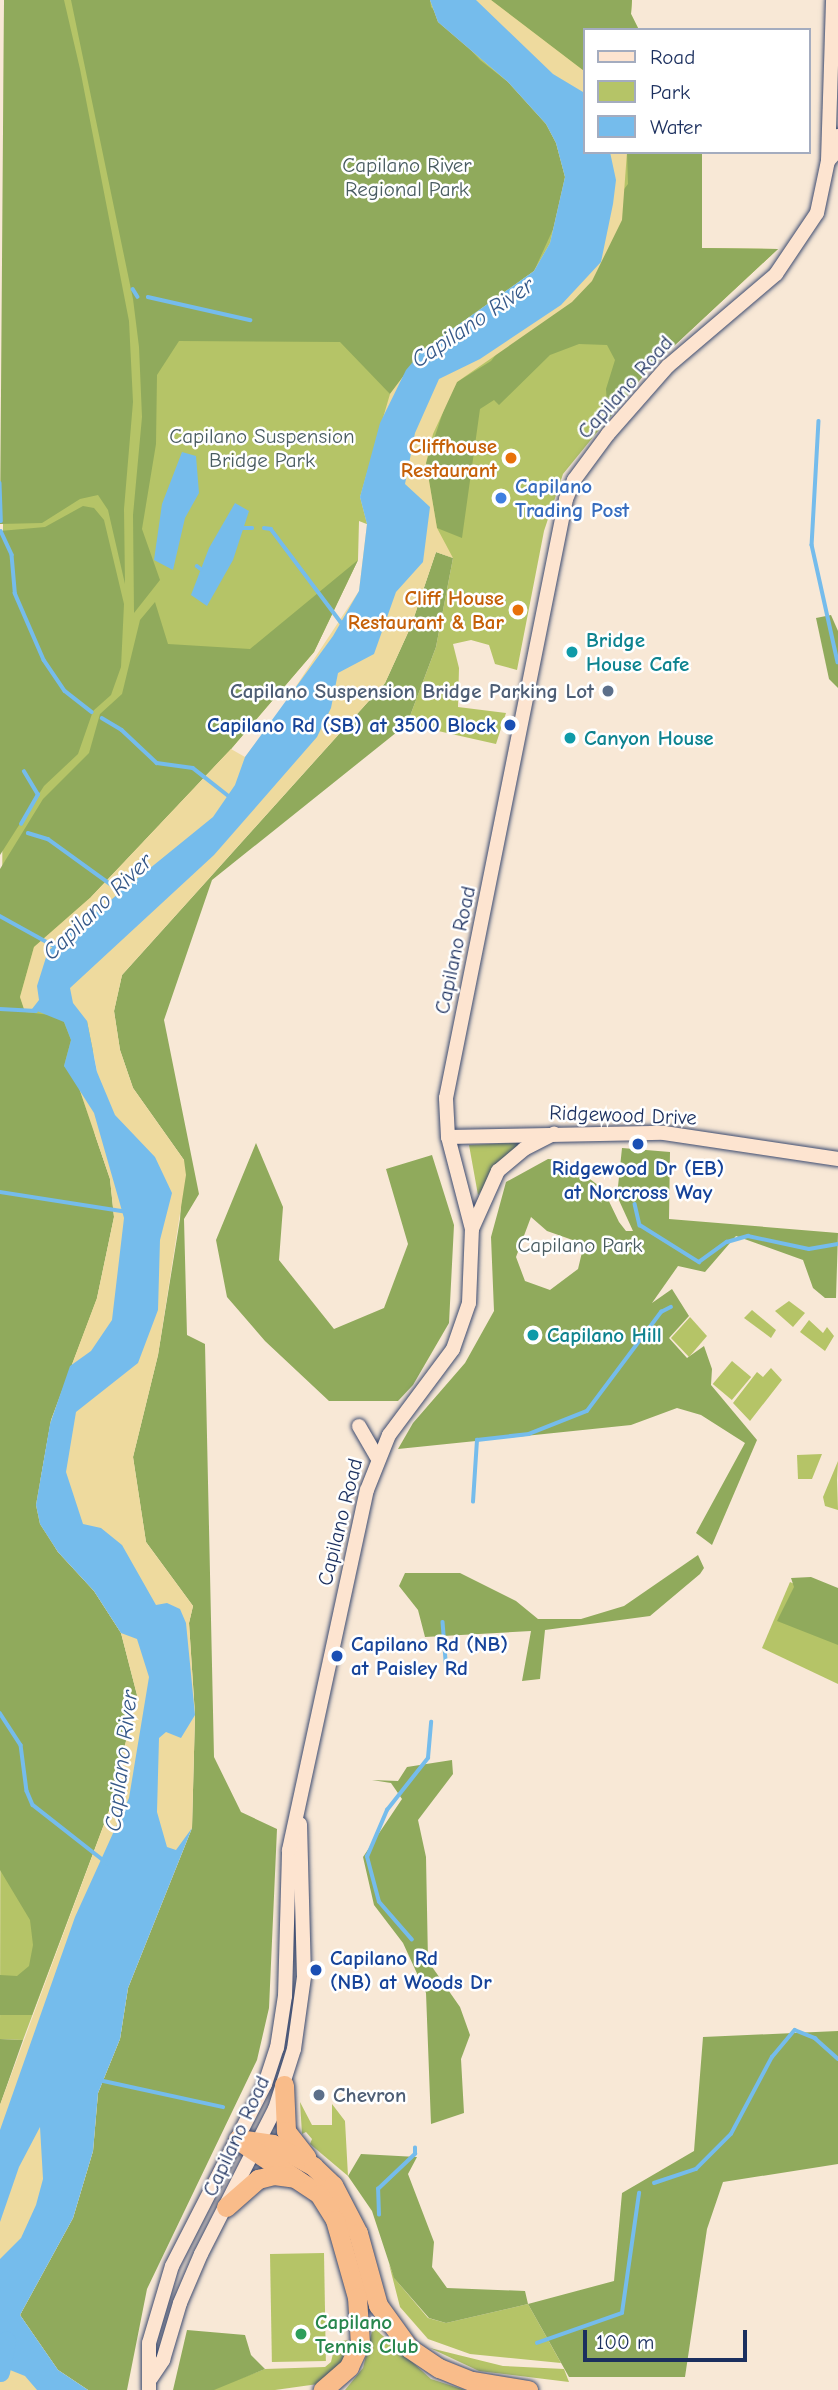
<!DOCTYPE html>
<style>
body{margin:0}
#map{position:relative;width:838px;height:2390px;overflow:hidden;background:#f8e8d6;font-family:"Comic Neue",sans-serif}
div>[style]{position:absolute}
.green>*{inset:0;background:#b5c467;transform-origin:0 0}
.forest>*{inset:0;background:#90aa5c}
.sand>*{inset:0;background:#eeda9e}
.water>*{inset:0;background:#75bcec}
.stream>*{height:3.5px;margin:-1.75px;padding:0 1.75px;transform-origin:1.75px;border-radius:1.75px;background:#75bcec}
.river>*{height:19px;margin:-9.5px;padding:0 9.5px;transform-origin:9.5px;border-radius:9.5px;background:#75bcec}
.roads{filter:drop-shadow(0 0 2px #3c4b70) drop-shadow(0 0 2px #3c4b70)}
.secondary>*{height:14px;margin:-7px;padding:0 7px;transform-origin:7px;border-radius:7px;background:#fde4d0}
.highway>*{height:19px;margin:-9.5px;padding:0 9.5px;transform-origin:9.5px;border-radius:9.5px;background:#f9bc8a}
.dots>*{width:19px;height:19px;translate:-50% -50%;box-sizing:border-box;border:4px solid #fff;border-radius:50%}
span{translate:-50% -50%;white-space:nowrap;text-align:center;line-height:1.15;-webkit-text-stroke:5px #fff;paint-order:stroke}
.park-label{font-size:21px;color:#495c61}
.street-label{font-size:21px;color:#1b2f5e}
.food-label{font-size:21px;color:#c56008;font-weight:700}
.right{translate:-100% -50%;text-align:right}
.shop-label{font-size:21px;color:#366cbe;font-weight:700}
.left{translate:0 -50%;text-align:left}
.culture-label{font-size:21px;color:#0d838f;font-weight:700}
.service-label{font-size:21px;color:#4e5e75;font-weight:700}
.transit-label{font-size:21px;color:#164399;font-weight:700}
.leisure-label{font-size:21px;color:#27864d;font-weight:700}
.water-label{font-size:23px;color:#365989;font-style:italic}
.legend{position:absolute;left:583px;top:28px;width:228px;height:126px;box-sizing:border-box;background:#fff;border:2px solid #a4acbf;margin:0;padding:9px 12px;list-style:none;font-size:21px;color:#1b2f5e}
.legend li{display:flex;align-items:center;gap:14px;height:35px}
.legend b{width:35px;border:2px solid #a4acbf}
.scale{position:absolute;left:583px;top:2330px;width:164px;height:32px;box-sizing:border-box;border:4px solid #1b2f5e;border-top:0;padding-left:9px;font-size:21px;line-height:24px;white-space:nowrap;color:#1b2f5e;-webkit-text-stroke:5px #fff;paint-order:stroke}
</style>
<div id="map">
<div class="green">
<i style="clip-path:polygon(4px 0,632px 0,631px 14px,639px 30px,584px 30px,584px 152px,702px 152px,702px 248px,778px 249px,647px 371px,563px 474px,544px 531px,517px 670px,495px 664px,489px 645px,471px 640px,453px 644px,459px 668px,458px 707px,506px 713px,496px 744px,407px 724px,436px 647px,453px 558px,359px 521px,358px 560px,314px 652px,231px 749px,91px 897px,97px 1298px,51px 1420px,39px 1472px,110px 1808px,23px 2040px,0 2039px)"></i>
<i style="clip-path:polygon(531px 1142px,506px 1159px,478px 1195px,469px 1145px)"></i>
<i style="clip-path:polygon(789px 1301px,805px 1313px,793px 1327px,775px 1311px)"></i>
<i style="clip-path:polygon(752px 1310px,776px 1330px,771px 1338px,744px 1318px)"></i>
<i style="clip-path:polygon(690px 1317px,707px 1336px,689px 1357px,671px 1338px)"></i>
<i style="clip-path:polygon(809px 1320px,823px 1333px,827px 1327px,834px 1336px,825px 1351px,800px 1332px)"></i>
<i style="left:732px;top:1361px;width:25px;height:30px;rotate:40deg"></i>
<i style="clip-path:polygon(771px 1368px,782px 1380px,750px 1421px,733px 1403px,757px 1372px,763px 1377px)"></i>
<i style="clip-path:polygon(822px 1454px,812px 1479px,798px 1479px,797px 1455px)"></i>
<i style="clip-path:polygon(838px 1461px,837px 1480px,838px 1510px,825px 1506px,823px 1497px)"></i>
<i style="clip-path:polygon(790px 1582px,838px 1604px,838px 1684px,762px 1648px)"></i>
<i style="clip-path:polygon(300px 2102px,312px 2125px,332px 2125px,332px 2104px,345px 2121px,348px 2176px,310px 2144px,312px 2139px,306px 2132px,302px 2134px)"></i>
<i style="left:324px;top:2253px;width:108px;height:54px;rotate:89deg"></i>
<i style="clip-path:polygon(389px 2264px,395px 2279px,428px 2318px,446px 2323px,528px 2304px,561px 2363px,470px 2354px,428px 2339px,400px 2307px)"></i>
<i style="clip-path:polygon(373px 2327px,431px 2379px,465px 2390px,345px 2390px,363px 2368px)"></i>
<i style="clip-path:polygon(353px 2340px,340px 2366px,318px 2384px,275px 2390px,210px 2390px,265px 2369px,325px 2367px,331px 2362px,336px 2341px)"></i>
<i style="clip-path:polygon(430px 2348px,503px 2366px,564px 2369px,569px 2382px,479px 2371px)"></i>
</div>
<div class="forest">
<i style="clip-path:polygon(4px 0,64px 0,80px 69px,129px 321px,133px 402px,124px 509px,125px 584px,108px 510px,98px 495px,80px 499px,42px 523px,0 524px)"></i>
<i style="clip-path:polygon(71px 0,430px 0,431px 7px,480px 60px,508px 82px,546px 124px,556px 143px,565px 177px,560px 214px,534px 271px,423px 350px,390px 394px,340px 342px,179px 341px,157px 375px,156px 444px,142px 529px,160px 580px,134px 613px,133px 515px,142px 417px,139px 347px,133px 299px)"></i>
<i style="clip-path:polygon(491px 0,632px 0,631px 14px,639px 30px,584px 30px,584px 71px)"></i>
<i style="clip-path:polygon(627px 152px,702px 152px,702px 248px,778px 249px,647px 371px,608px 420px,606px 389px,615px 360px,607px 345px,579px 344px,550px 355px,499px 405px,494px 400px,480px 409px,462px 538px,437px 528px,426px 463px,445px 406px,457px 382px,491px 361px,628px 184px)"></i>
<i style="clip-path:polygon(83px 506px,94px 508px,104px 520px,124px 604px,121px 667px,111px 695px,93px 711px,78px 754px,44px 786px,0 855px,0 531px,45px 527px)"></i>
<i style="clip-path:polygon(436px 552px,453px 558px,436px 647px,407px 724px,212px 880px,164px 1020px,199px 1194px,184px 1219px,187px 1335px,205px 1344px,214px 1757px,241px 1812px,277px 1829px,269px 2008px,257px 2060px,147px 2289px,127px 2390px,88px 2390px,58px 2370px,20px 2315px,73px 2218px,93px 2151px,98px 2093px,120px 2039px,128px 1988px,192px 1828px,195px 1715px,189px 1623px,193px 1606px,146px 1542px,133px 1457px,158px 1355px,180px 1219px,184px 1160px,133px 1088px,120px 1050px,114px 1011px,122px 975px,385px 683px,411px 626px)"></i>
<i style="clip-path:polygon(358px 560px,314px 652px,231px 749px,91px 897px,34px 947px,20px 997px,25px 1012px,59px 1016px,64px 1022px,71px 1040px,64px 1066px,76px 1079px,110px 1179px,114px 1217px,97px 1298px,51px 1420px,36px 1505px,40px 1524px,58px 1552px,94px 1591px,121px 1633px,137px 1695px,110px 1808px,32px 2015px,0 2015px,0 1975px,17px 1976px,29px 1966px,33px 1945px,30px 1920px,0 1870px,0 869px,43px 799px,89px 753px,100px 714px,122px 694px,140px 620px,155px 602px,168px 644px,250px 649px)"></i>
<i style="clip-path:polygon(831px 615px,838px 631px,838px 688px,829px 679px,816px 618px)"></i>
<i style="clip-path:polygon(256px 1143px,283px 1207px,279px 1260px,334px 1329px,384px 1308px,408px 1244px,386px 1169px,432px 1155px,454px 1225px,449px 1323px,413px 1385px,398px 1401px,329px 1401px,265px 1341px,227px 1297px,216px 1240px)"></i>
<i style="clip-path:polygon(evenodd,622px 1148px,670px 1152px,669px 1219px,838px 1233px,836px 1298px,825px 1298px,813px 1288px,803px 1260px,736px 1236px,705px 1272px,678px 1266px,652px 1303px,672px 1289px,689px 1316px,669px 1338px,687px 1358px,704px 1346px,712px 1369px,711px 1385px,757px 1440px,712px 1545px,696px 1533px,745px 1443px,701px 1415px,677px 1408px,631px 1425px,398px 1449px,413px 1423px,465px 1363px,494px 1311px,491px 1237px,506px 1182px,548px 1159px,565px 1160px,603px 1189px,619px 1222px,626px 1231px,633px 1231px,617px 1196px,622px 1148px,531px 1217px,547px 1231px,584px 1244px,578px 1269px,550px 1290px,525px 1281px,516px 1257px,531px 1217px)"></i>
<i style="clip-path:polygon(698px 1555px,704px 1568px,700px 1574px,650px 1616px,545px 1630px,540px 1679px,522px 1681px,531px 1631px,425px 1637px,418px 1610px,399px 1586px,405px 1573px,460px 1573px,516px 1601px,538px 1619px,581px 1619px,624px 1606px)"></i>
<i style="clip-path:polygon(811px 1577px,838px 1588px,838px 1645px,777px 1621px,794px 1587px,791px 1578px)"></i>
<i style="clip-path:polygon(452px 1760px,453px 1774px,418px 1820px,426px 1857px,428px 1961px,460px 2007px,470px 2035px,461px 2059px,464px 2113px,431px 2124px,426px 1993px,403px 1943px,374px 1905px,363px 1857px,402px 1799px,391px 1783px,372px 1780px,398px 1781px,407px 1767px)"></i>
<i style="clip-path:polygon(838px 2031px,838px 2164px,723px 2182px,707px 2229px,685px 2377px,569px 2377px,528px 2304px,446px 2323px,429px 2318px,394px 2278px,372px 2211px,348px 2176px,361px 2154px,417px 2157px,408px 2174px,434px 2242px,432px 2267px,447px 2288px,525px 2291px,528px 2304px,614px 2281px,622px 2193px,694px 2151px,703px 2037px)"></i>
<i style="clip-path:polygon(0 2039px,23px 2040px,0 2105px)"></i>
<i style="clip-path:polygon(187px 2330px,245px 2335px,251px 2355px,265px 2369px,214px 2390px,173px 2390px)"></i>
</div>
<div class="sand">
<i style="clip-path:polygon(430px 0,491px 0,584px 71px,584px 152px,627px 152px,622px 220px,592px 281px,572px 302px,457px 382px,433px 434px,426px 463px,437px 528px,453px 558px,436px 552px,411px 626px,385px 683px,122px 975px,114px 1011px,120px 1050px,133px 1088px,184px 1160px,186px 1175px,158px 1355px,133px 1457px,146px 1542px,193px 1606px,189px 1623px,195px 1715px,192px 1828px,128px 1988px,120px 2039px,98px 2093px,93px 2151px,73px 2218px,20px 2315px,58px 2370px,88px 2390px,0 2390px,0 2105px,110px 1808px,137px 1695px,121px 1633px,94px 1591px,58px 1552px,40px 1524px,36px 1505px,51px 1420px,97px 1298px,114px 1217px,110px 1179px,76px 1079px,97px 1071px,87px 1021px,32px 1009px,25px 1012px,20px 997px,34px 947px,91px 897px,231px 749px,245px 757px,277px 715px,359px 591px,367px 524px,360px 497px,390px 394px,423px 350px,534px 271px,550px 243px,565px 177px,556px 143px,546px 124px,508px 82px,438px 22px)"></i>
</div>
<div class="water">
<i style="clip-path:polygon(430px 0,476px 0,553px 74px,583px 92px,584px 152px,610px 152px,616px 180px,613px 204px,601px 262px,561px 305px,480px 359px,439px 379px,415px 433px,405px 484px,430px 507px,423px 562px,396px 592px,374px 654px,338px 673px,331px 708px,317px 737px,214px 855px,70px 988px,73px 1003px,87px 1021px,97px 1072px,115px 1115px,155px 1157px,172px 1193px,160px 1240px,158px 1310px,138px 1363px,76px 1412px,66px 1472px,83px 1524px,101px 1528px,122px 1545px,156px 1605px,167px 1603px,180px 1609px,186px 1623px,195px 1715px,181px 1738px,166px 1732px,159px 1738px,157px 1812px,167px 1847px,176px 1850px,192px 1828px,128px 1988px,120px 2039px,98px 2093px,93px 2151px,73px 2218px,20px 2315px,58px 2370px,88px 2390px,37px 2390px,25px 2376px,0 2366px,0 2259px,21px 2238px,36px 2205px,43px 2179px,40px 2127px,19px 2167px,0 2222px,0 2130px,75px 1917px,129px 1798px,149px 1677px,137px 1639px,121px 1633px,94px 1591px,58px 1552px,40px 1524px,36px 1505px,50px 1424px,70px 1366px,91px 1351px,112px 1320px,124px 1218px,94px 1113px,64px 1066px,71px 1040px,64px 1022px,32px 1009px,39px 1000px,37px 986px,48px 951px,213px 817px,235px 785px,245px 757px,333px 636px,359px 591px,367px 524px,360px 497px,380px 423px,406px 370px,423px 350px,534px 271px,550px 243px,565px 177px,556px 143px,546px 124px,508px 82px,438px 22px)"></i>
<i style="clip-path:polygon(182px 452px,196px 456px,199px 493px,185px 518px,173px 570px,154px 560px,162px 504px)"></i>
<i style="clip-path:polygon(235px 503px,249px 511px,233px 560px,207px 606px,191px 595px,209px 548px)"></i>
</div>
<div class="stream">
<i style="left:133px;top:289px;width:9px;rotate:58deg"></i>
<i style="left:148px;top:297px;width:105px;rotate:12.7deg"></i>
<i style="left:819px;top:421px;width:124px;rotate:93.2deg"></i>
<i style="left:812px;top:545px;width:120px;rotate:77.5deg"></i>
<i style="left:0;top:483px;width:38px;rotate:88deg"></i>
<i style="left:243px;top:528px;width:9px"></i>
<i style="left:264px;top:528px;width:7px;rotate:8deg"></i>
<i style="left:271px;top:529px;width:120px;rotate:53.1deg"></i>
<i style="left:1px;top:531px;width:26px;rotate:65deg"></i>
<i style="left:12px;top:555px;width:38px;rotate:85deg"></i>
<i style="left:15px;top:593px;width:73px;rotate:66.6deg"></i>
<i style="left:44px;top:660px;width:37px;rotate:56deg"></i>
<i style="left:65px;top:691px;width:34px;rotate:38deg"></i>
<i style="left:197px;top:566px;width:5px;rotate:37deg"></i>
<i style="left:102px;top:718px;width:23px;rotate:31deg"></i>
<i style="left:122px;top:730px;width:48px;rotate:43.3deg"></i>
<i style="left:157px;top:763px;width:36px;rotate:8deg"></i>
<i style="left:193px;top:768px;width:47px;rotate:38.1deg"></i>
<i style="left:21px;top:824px;width:34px;rotate:-60deg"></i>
<i style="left:38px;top:795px;width:27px;rotate:-121deg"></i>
<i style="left:28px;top:833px;width:21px;rotate:17deg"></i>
<i style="left:48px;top:839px;width:92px;rotate:35.8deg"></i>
<i style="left:0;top:916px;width:64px;rotate:29deg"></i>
<i style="left:0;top:1009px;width:36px;rotate:3deg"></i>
<i style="left:0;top:1192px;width:129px;rotate:8.9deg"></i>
<i style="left:635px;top:1204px;width:22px;rotate:77deg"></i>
<i style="left:640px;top:1225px;width:70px;rotate:32.1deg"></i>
<i style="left:699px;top:1262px;width:34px;rotate:-36deg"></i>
<i style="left:727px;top:1242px;width:22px;rotate:-16deg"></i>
<i style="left:748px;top:1236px;width:62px;rotate:12deg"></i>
<i style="left:809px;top:1249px;width:29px;rotate:-10deg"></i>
<i style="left:473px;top:1502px;width:62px;rotate:-86.3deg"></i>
<i style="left:477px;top:1440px;width:52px;rotate:-6.6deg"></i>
<i style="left:529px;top:1434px;width:62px;rotate:-21.6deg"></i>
<i style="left:587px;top:1411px;width:124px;rotate:-53.2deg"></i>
<i style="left:661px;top:1312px;width:11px;rotate:-27deg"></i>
<i style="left:443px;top:1622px;width:51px;rotate:85.5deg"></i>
<i style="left:0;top:1713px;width:38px;rotate:57deg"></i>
<i style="left:21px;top:1745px;width:46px;rotate:82.6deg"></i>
<i style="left:27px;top:1791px;width:15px;rotate:67deg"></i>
<i style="left:33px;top:1805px;width:94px;rotate:38.1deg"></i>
<i style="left:412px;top:1940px;width:50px;rotate:-131deg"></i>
<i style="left:379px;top:1902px;width:47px;rotate:-104.9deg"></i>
<i style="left:367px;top:1857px;width:51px;rotate:-66.9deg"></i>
<i style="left:387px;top:1810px;width:66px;rotate:-51.7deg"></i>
<i style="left:428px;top:1758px;width:36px;rotate:-85deg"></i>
<i style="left:99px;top:2080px;width:127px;rotate:12.3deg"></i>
<i style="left:654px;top:2183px;width:44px;rotate:-18.4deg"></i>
<i style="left:696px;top:2169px;width:49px;rotate:-45deg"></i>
<i style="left:731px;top:2134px;width:87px;rotate:-62deg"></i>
<i style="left:772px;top:2057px;width:35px;rotate:-50deg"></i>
<i style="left:795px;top:2030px;width:22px;rotate:22deg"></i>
<i style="left:815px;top:2038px;width:31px;rotate:42deg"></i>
<i style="left:379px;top:2215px;width:26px;rotate:-92deg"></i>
<i style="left:378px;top:2189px;width:51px;rotate:-43.4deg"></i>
<i style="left:415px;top:2154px;width:6px;rotate:-90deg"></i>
<i style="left:537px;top:2343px;width:90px;rotate:-19.4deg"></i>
<i style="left:622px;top:2313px;width:121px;rotate:-81.9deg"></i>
</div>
<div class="river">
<i style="left:0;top:2372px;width:32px;rotate:-79deg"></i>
</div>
<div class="roads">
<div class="secondary">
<i style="left:828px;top:161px;width:12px;rotate:-48deg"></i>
<i style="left:836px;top:152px;width:16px;rotate:-83deg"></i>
<i style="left:448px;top:1137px;width:216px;rotate:-1.1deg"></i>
<i style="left:664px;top:1133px;width:176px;rotate:8.5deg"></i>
<i style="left:472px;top:1229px;width:64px;rotate:-65.9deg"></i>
<i style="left:498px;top:1171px;width:34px;rotate:-40deg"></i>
<i style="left:524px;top:1149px;width:34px;rotate:-27deg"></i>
<i style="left:359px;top:1426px;width:36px;rotate:60deg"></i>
<i style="left:151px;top:2378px;width:22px;rotate:-56deg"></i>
<i style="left:163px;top:2360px;width:59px;rotate:-73.4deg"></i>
<i style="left:180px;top:2303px;width:53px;rotate:-66.8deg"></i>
<i style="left:201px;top:2254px;width:163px;rotate:-63deg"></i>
<i style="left:275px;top:2109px;width:63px;rotate:-72.4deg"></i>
<i style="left:294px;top:2049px;width:73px;rotate:-82.1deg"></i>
<i style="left:304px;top:1977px;width:153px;rotate:-91.5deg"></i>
<i style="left:149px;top:2390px;width:47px;rotate:-90deg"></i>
<i style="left:149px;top:2343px;width:80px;rotate:-73.4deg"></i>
<i style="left:172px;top:2266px;width:204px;rotate:-62.9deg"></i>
<i style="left:265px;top:2084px;width:38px;rotate:-72deg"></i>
<i style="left:277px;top:2048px;width:53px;rotate:-81.3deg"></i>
<i style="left:285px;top:1996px;width:146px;rotate:-88.4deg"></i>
<i style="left:289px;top:1850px;width:368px;rotate:-77.8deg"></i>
<i style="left:367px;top:1490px;width:59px;rotate:-68.2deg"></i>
<i style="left:389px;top:1435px;width:107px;rotate:-53.3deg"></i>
<i style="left:453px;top:1349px;width:49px;rotate:-70.8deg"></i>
<i style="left:469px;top:1303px;width:74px;rotate:-87.7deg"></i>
<i style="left:472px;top:1229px;width:95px;rotate:-104.6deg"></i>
<i style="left:448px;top:1137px;width:39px;rotate:-93deg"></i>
<i style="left:446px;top:1098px;width:611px;rotate:-78.67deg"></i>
<i style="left:566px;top:499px;width:21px;rotate:-67deg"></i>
<i style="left:574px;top:480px;width:57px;rotate:-53.5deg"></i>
<i style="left:608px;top:434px;width:91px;rotate:-48.6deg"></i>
<i style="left:668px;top:366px;width:142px;rotate:-40.4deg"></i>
<i style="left:776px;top:274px;width:73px;rotate:-56.1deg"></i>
<i style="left:817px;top:213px;width:53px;rotate:-78.1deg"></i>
<i style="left:828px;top:161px;width:161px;rotate:-88.2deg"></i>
</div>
<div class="highway">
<i style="left:284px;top:2085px;width:46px;rotate:87.5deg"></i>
<i style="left:286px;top:2131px;width:33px;rotate:52deg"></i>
<i style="left:238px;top:2139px;width:35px;rotate:8deg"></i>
<i style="left:273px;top:2144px;width:46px;rotate:28.8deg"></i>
<i style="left:313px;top:2166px;width:28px;rotate:44deg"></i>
<i style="left:333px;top:2185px;width:54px;rotate:62.5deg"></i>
<i style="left:358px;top:2233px;width:75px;rotate:74.5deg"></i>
<i style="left:378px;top:2305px;width:53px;rotate:54.2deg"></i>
<i style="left:409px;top:2348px;width:36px;rotate:34deg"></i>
<i style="left:439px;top:2368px;width:35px;rotate:22deg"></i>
<i style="left:472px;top:2381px;width:57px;rotate:9.1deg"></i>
<i style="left:241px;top:2142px;width:94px;rotate:33.7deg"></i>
<i style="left:319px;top:2194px;width:31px;rotate:58deg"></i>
<i style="left:335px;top:2220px;width:80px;rotate:74.1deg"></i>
<i style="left:357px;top:2297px;width:46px;rotate:86.3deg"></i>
<i style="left:360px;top:2343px;width:26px;rotate:115deg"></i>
<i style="left:349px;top:2367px;width:35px;rotate:139deg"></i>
<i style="left:226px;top:2207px;width:43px;rotate:-41.2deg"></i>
<i style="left:258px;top:2179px;width:16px;rotate:-14deg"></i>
<i style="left:274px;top:2175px;width:21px;rotate:8deg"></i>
</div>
</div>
<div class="dots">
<i style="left:511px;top:458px;background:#e8710a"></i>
<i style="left:501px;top:498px;background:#3f7fe0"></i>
<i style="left:518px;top:610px;background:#e8710a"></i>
<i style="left:572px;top:652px;background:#0f9aa8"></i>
<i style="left:608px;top:691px;background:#5c6f8a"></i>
<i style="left:510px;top:725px;background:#1a4fb4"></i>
<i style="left:570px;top:738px;background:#0f9aa8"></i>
<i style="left:638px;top:1144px;background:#1a4fb4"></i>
<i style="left:533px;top:1335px;background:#0f9aa8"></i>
<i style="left:337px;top:1656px;background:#1a4fb4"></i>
<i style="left:316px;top:1970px;background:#1a4fb4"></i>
<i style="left:319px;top:2095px;background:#5c6f8a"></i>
<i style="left:301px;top:2334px;background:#2e9e5b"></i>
</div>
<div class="park-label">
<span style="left:407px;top:177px">Capilano River<br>Regional Park</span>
<span style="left:262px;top:448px">Capilano Suspension<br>Bridge Park</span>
<span style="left:580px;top:1245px">Capilano Park</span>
</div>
<div class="street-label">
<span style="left:625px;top:387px;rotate:-48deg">Capilano Road</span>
<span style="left:455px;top:950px;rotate:-78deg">Capilano Road</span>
<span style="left:623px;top:1115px;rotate:2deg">Ridgewood Drive</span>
<span style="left:340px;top:1522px;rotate:-76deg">Capilano Road</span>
<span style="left:236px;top:2136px;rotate:-65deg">Capilano Road</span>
</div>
<div class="food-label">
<span class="right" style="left:497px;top:458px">Cliffhouse<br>Restaurant</span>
<span class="right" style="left:504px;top:610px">Cliff House<br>Restaurant &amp; Bar</span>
</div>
<div class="shop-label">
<span class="left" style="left:515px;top:498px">Capilano<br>Trading Post</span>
</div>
<div class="culture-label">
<span class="left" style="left:586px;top:652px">Bridge<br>House Cafe</span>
<span class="left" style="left:584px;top:738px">Canyon House</span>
<span class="left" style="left:547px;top:1335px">Capilano Hill</span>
</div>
<div class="service-label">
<span class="right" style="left:594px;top:691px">Capilano Suspension Bridge Parking Lot</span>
<span class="left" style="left:333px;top:2095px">Chevron</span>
</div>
<div class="transit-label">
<span class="right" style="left:496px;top:725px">Capilano Rd (SB) at 3500 Block</span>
<span style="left:638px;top:1180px">Ridgewood Dr (EB)<br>at Norcross Way</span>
<span class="left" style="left:351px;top:1656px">Capilano Rd (NB)<br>at Paisley Rd</span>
<span class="left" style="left:330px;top:1970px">Capilano Rd<br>(NB) at Woods Dr</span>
</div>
<div class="leisure-label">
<span class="left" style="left:315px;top:2334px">Capilano<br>Tennis Club</span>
</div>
<div class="water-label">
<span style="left:473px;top:323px;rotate:-34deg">Capilano River</span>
<span style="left:98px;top:907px;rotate:-44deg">Capilano River</span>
<span style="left:122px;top:1761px;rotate:-83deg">Capilano River</span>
</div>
<ul class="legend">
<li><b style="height:9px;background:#fde4d0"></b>Road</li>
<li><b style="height:19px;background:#b5c467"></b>Park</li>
<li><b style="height:19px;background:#75bcec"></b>Water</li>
</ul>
<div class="scale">100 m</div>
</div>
